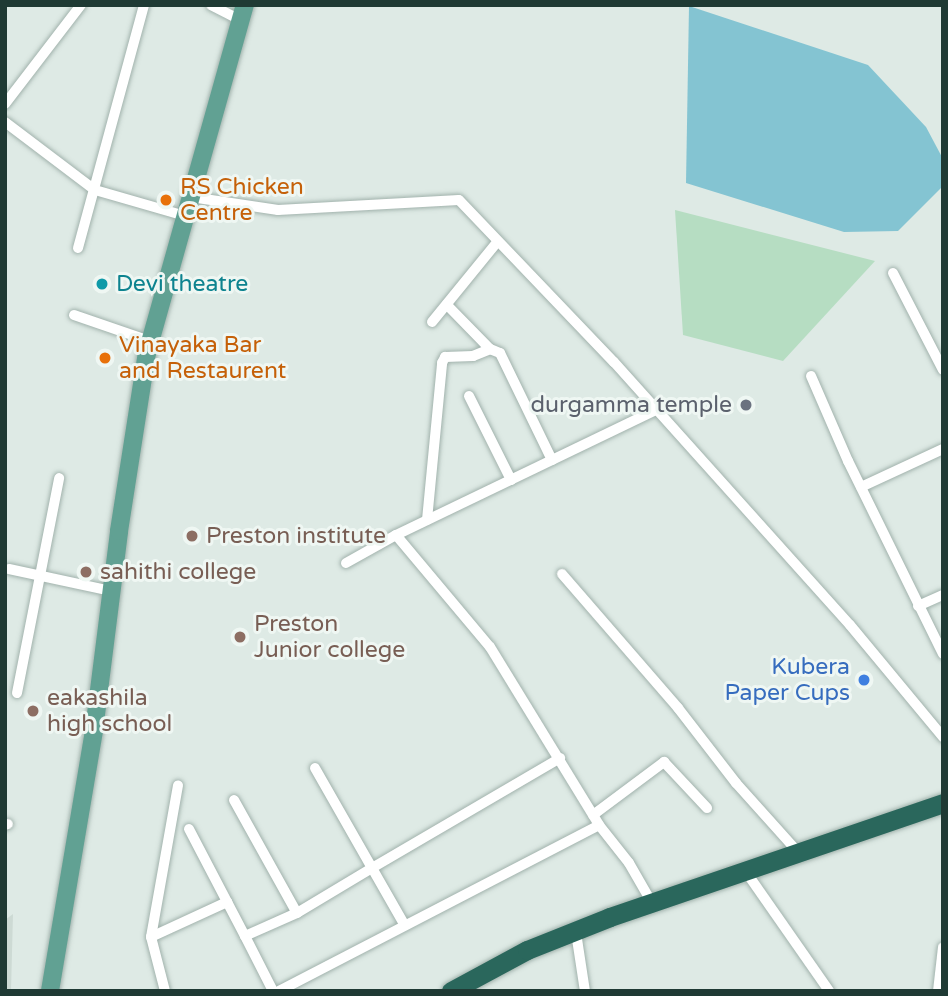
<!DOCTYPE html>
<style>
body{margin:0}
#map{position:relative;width:948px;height:996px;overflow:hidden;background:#deeae5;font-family:"Varela Round",sans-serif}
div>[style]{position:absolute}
.built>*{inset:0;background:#cddad4}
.green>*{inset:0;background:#b6ddc2}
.water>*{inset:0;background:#84c4d2}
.roads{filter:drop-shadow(0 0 2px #a1b2ac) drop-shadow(0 0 2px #a1b2ac)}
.street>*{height:10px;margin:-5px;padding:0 5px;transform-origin:5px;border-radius:5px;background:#fff}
.primary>*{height:18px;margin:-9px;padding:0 9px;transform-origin:9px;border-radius:9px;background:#61a193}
.highway>*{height:19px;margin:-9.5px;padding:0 9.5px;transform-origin:9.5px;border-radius:9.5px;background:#2a675c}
.dots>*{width:19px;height:19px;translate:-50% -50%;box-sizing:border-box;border:4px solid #eff7f3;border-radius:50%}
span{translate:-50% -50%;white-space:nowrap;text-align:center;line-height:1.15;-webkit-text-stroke:6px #eff7f3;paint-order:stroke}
.food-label{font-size:23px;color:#c56008}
.left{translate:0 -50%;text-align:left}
.culture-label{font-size:23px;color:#0d838f}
.worship-label{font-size:23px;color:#5b616d}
.right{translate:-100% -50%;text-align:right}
.education-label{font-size:23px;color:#785e54}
.shop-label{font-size:23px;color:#366cbe}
.frame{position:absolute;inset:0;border:7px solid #1f3a34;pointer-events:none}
</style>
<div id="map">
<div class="built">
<i style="clip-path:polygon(13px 914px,11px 991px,5px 991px,5px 920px)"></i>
</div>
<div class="green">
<i style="clip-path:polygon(675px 210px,875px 261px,783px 361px,683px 335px)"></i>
</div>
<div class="water">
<i style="clip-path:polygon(689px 6px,868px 65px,926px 127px,943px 159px,943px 186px,898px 231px,844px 232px,686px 183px)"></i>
</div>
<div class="roads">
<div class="street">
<i style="left:211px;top:5px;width:34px;rotate:27deg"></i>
<i style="left:5px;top:104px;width:125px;rotate:-52.5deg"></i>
<i style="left:5px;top:122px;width:113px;rotate:37.1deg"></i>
<i style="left:95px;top:190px;width:94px;rotate:16.1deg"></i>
<i style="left:191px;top:197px;width:88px;rotate:8.5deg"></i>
<i style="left:278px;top:210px;width:181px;rotate:-3.2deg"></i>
<i style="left:459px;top:200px;width:224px;rotate:46.3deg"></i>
<i style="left:614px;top:362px;width:353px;rotate:48.1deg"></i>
<i style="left:850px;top:625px;width:146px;rotate:50.3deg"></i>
<i style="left:78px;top:248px;width:252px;rotate:-74.8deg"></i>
<i style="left:893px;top:273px;width:109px;rotate:62.7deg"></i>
<i style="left:74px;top:315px;width:80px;rotate:18.9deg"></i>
<i style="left:432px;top:322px;width:104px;rotate:-50.8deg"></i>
<i style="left:490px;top:349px;width:11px;rotate:22deg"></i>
<i style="left:500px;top:353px;width:119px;rotate:64.1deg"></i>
<i style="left:811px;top:376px;width:93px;rotate:66.5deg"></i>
<i style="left:848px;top:461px;width:215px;rotate:63.8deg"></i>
<i style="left:469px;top:396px;width:94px;rotate:63.4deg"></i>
<i style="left:861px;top:487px;width:90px;rotate:-24.9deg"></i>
<i style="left:427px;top:520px;width:158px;rotate:-84.5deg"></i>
<i style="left:442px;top:363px;width:7px;rotate:-63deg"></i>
<i style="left:445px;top:357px;width:28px;rotate:-2deg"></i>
<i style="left:473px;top:356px;width:18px;rotate:-22deg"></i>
<i style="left:490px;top:349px;width:62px;rotate:-134.3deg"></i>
<i style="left:396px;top:535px;width:146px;rotate:50deg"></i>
<i style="left:490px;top:647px;width:209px;rotate:58.5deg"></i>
<i style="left:346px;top:563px;width:57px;rotate:-29.2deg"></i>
<i style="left:396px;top:535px;width:288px;rotate:-25.7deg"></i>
<i style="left:9px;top:569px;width:104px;rotate:12.2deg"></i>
<i style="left:562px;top:574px;width:177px;rotate:49.1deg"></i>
<i style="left:678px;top:708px;width:95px;rotate:52.3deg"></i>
<i style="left:736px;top:783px;width:93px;rotate:48.1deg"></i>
<i style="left:918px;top:606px;width:27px;rotate:-24deg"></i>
<i style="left:17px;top:693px;width:219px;rotate:-78.9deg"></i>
<i style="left:234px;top:800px;width:129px;rotate:60.9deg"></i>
<i style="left:593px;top:815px;width:89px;rotate:-36.7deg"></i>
<i style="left:664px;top:762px;width:63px;rotate:46.9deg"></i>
<i style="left:5px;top:825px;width:3px;rotate:-18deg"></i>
<i style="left:189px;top:829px;width:121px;rotate:62.4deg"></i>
<i style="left:751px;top:879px;width:136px;rotate:55.1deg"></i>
<i style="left:404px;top:924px;width:64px;rotate:-119.7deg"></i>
<i style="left:372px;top:868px;width:218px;rotate:-30.3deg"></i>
<i style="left:151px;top:937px;width:84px;rotate:-24.7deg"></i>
<i style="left:577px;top:939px;width:53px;rotate:81.3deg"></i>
<i style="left:165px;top:991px;width:56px;rotate:-104.5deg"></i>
<i style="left:151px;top:937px;width:154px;rotate:-79.9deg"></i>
<i style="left:273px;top:991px;width:62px;rotate:-117deg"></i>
<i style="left:245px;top:936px;width:57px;rotate:-23.9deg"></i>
<i style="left:297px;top:913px;width:87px;rotate:-31deg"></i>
<i style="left:372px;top:868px;width:115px;rotate:-119.7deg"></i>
<i style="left:279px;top:991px;width:360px;rotate:-27.4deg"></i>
<i style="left:599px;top:825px;width:48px;rotate:51.7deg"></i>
<i style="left:629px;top:863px;width:46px;rotate:60.1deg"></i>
<i style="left:938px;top:991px;width:44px;rotate:-83.5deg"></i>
</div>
<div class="primary">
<i style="left:50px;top:991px;width:265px;rotate:-80.4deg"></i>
<i style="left:94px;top:730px;width:201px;rotate:-82.8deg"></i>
<i style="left:119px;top:531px;width:180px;rotate:-81.1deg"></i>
<i style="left:147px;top:353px;width:362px;rotate:-74.3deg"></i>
</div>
<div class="highway">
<i style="left:451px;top:991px;width:86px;rotate:-28.3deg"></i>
<i style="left:527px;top:950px;width:89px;rotate:-21.7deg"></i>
<i style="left:610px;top:917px;width:352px;rotate:-18.9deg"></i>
</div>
</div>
<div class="dots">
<i style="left:166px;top:200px;background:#e8710a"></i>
<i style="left:102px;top:284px;background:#0f9aa8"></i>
<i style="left:105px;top:358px;background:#e8710a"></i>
<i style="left:746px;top:405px;background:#6b7280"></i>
<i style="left:192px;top:536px;background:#8d6e63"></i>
<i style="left:86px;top:572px;background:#8d6e63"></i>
<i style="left:240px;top:637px;background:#8d6e63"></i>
<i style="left:864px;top:680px;background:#3f7fe0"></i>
<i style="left:33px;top:711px;background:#8d6e63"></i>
</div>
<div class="food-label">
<span class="left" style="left:180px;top:200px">RS Chicken<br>Centre</span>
<span class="left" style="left:119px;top:358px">Vinayaka Bar<br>and Restaurent</span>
</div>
<div class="culture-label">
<span class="left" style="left:116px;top:284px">Devi theatre</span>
</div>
<div class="worship-label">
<span class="right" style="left:732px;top:405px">durgamma temple</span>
</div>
<div class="education-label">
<span class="left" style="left:206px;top:536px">Preston institute</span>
<span class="left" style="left:100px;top:572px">sahithi college</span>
<span class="left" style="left:254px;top:637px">Preston<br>Junior college</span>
<span class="left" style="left:47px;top:711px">eakashila<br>high school</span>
</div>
<div class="shop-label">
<span class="right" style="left:850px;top:680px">Kubera<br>Paper Cups</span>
</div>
<div class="frame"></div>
</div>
